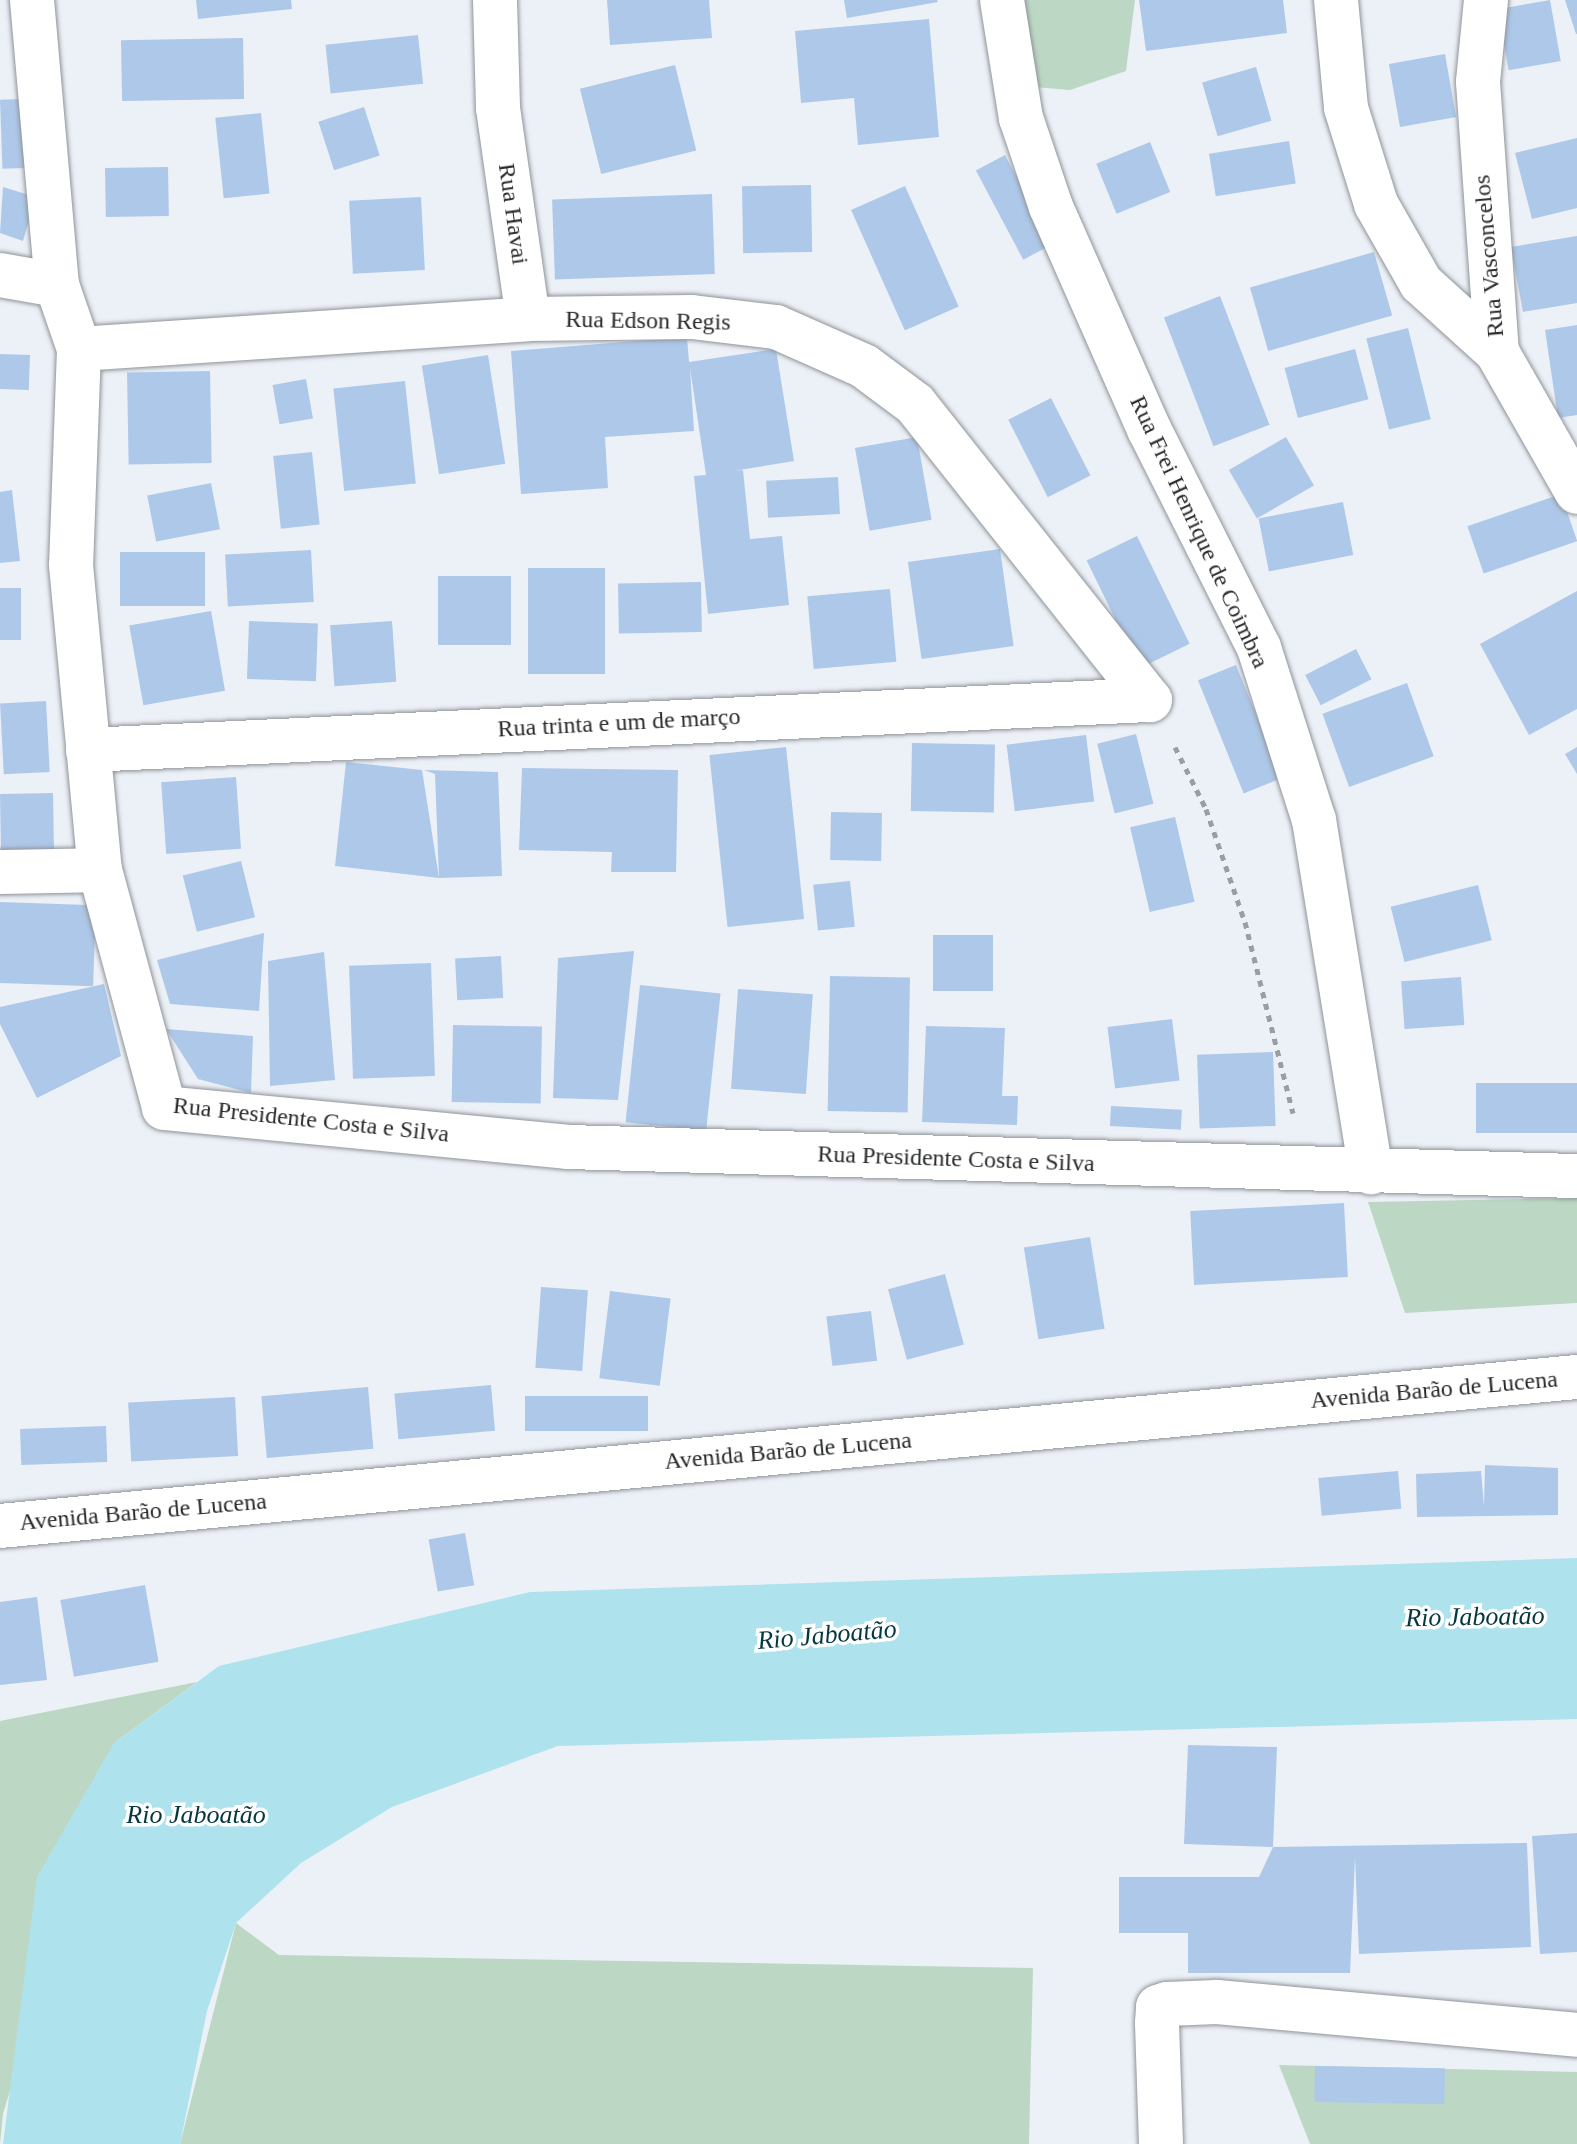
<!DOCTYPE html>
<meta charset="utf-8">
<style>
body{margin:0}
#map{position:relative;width:1577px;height:2144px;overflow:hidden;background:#ecf1f7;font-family:Georgia,serif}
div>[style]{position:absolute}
.green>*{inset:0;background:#bcd8c4}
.water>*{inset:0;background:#aee3ed}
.building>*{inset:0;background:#aec8ea;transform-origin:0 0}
.path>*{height:5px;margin-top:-2.5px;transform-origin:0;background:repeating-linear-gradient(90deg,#9a9ea2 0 6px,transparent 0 12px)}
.roads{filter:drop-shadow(0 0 2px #8f9499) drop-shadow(0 0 2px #8f9499)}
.street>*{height:44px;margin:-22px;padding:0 22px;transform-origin:22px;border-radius:22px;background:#fff}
.primary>*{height:44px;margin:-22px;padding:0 22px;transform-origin:22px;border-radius:22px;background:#fff}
span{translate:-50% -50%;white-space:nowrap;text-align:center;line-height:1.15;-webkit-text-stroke:7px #fff;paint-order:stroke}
.street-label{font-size:24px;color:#27292b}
.water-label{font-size:26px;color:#04373f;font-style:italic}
</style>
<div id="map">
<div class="green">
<i style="clip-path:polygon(1022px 0,1135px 0,1126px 71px,1070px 90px,1034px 87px)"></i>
<i style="clip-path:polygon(1577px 1198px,1577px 1303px,1405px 1313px,1368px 1202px)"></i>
<i style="clip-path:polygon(197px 1682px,114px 1743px,3px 2114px,0 2144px,0 1721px)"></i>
<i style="clip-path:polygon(236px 1923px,279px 1955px,1033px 1968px,1029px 2144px,180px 2144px)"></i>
<i style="clip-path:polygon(1279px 2065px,1577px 2072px,1577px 2144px,1310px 2144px)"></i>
</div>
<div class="water">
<i style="clip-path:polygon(1577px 1558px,1577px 1719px,558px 1746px,392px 1807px,301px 1863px,236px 1923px,207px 2011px,180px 2144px,3px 2144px,37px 1877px,114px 1743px,219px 1666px,530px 1592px)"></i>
</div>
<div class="building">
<i style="clip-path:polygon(196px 0,291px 0,292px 9px,198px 19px)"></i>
<i style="clip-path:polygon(607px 0,709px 0,712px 38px,610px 45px)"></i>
<i style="clip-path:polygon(844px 0,937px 0,938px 2px,847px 18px)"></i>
<i style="clip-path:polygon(1139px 0,1283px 0,1287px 33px,1146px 51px)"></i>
<i style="left:1550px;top:0;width:62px;height:53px;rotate:80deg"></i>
<i style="clip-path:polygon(1565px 0,1577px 0,1577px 34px,1576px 34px)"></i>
<i style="clip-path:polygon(929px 19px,939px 137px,858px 145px,854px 98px,801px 103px,795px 31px)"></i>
<i style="left:418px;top:35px;width:49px;height:93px;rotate:84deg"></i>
<i style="left:243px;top:38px;width:61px;height:122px;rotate:89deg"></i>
<i style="left:1445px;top:54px;width:64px;height:57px;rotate:80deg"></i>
<i style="left:675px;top:65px;width:88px;height:98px;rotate:76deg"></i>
<i style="left:1256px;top:67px;width:56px;height:56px;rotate:74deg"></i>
<i style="left:23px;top:99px;width:69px;height:23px;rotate:88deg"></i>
<i style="left:364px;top:107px;width:51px;height:48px;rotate:72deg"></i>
<i style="left:261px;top:113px;width:81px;height:46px;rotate:84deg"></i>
<i style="clip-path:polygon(1577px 138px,1577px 208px,1532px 219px,1515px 153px)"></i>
<i style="left:1289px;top:141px;width:43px;height:81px;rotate:81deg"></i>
<i style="left:1150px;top:142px;width:54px;height:58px;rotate:68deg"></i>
<i style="left:1005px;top:155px;width:101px;height:33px;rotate:62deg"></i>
<i style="left:168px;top:167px;width:49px;height:63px;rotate:89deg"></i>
<i style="left:811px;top:185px;width:67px;height:69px;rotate:89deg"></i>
<i style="left:905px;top:186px;width:132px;height:59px;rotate:66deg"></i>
<i style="clip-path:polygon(3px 187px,36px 197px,23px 241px,0 233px)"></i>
<i style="left:712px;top:194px;width:80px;height:160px;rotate:88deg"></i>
<i style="left:421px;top:197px;width:73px;height:72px;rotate:87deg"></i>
<i style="clip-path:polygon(1577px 236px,1577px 303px,1523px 312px,1511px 247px)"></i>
<i style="left:1374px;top:252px;width:66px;height:129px;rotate:74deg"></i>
<i style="left:1220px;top:296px;width:138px;height:60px;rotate:69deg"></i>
<i style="clip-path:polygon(1577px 325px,1577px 415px,1558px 418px,1545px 330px)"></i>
<i style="left:1408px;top:328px;width:94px;height:43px;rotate:76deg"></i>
<i style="clip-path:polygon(687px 337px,689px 362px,776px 349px,794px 461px,733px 471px,743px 470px,750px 539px,782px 536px,789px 605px,708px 614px,694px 476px,706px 475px,690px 368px,694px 431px,605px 437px,608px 488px,521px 494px,511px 351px)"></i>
<i style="left:1355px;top:349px;width:52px;height:73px;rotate:75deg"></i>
<i style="left:0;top:354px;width:30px;height:35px;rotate:2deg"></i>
<i style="left:488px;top:355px;width:110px;height:67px;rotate:81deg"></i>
<i style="left:210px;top:371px;width:92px;height:83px;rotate:89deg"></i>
<i style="left:306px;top:379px;width:40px;height:34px;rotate:80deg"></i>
<i style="left:405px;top:381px;width:103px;height:72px;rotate:84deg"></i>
<i style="left:1051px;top:398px;width:87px;height:48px;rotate:63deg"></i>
<i style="left:917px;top:437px;width:84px;height:63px;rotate:80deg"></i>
<i style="left:1286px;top:437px;width:56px;height:66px;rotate:60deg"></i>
<i style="left:312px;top:452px;width:73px;height:39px;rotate:84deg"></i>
<i style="left:838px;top:477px;width:37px;height:72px;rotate:87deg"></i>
<i style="left:211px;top:483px;width:47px;height:65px;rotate:79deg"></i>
<i style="clip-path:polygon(12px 490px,20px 561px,0 563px,0 492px)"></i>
<i style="left:1561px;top:494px;width:50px;height:99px;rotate:71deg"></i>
<i style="left:1343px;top:502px;width:54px;height:86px;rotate:79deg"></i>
<i style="left:1137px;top:536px;width:120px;height:56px;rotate:64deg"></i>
<i style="left:1000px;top:549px;width:98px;height:93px;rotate:82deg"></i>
<i style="left:311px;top:550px;width:52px;height:86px;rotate:87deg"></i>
<i style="left:120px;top:552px;width:85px;height:54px"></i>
<i style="left:528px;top:568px;width:77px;height:106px"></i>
<i style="left:438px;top:576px;width:73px;height:69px"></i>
<i style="left:701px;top:582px;width:50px;height:83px;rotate:89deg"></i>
<i style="left:0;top:588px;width:21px;height:52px"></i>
<i style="left:890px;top:589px;width:73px;height:83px;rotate:85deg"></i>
<i style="clip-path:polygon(1577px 591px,1577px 709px,1529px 735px,1480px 644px)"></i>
<i style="left:211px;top:611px;width:81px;height:83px;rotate:80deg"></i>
<i style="left:249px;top:621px;width:69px;height:58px;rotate:2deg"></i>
<i style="left:392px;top:621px;width:61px;height:62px;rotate:86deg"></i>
<i style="left:1356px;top:649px;width:34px;height:57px;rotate:63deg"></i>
<i style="left:1236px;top:665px;width:122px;height:41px;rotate:68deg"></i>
<i style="left:1407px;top:683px;width:78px;height:90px;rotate:70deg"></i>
<i style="left:46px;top:701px;width:71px;height:46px;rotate:87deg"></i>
<i style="left:1136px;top:734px;width:72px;height:40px;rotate:76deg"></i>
<i style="left:1086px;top:735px;width:67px;height:80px;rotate:83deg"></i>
<i style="left:912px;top:743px;width:83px;height:68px;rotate:1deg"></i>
<i style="left:786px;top:747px;width:173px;height:77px;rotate:84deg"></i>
<i style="clip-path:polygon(1577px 747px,1577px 774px,1565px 754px)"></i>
<i style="clip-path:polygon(346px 762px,422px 770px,439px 878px,335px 866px)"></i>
<i style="clip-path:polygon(522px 768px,678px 770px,676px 872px,611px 872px,612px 852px,519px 850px)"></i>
<i style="clip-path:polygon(424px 770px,498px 772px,502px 876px,439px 878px,435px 774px)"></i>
<i style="left:236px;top:777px;width:72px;height:75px;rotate:86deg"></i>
<i style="left:53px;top:793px;width:60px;height:53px;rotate:89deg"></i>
<i style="left:831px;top:812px;width:51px;height:48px;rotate:1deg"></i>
<i style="left:1175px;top:817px;width:87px;height:46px;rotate:77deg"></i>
<i style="left:241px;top:861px;width:58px;height:60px;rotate:76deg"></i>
<i style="left:850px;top:881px;width:46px;height:37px;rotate:84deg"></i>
<i style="left:1478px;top:885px;width:57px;height:90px;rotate:76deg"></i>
<i style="left:0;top:902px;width:96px;height:81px;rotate:2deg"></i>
<i style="clip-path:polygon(264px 933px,259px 1011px,170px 1004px,157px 960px)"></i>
<i style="left:993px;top:935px;width:56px;height:60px;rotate:90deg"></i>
<i style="clip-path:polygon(634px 951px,618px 1100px,553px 1098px,558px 958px)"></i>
<i style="clip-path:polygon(324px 952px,335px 1080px,270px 1086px,268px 961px)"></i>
<i style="left:501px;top:956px;width:42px;height:46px;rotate:87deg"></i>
<i style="left:431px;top:963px;width:113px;height:82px;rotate:88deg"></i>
<i style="left:830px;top:976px;width:80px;height:135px;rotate:1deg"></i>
<i style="left:1461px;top:977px;width:48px;height:60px;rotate:86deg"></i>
<i style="clip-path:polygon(104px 984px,121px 1056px,37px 1098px,0 1024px,0 1007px)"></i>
<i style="left:640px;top:985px;width:81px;height:138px;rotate:6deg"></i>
<i style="left:738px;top:989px;width:75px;height:100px;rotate:4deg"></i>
<i style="left:1172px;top:1019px;width:62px;height:65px;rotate:83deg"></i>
<i style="left:453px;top:1025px;width:89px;height:77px;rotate:1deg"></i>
<i style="clip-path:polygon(926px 1026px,1005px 1028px,1002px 1096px,1018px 1096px,1017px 1125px,922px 1122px)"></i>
<i style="clip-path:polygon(166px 1029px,253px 1036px,251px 1093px,198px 1079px)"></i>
<i style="left:1273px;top:1052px;width:74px;height:76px;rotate:88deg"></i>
<i style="left:1577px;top:1083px;width:50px;height:101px;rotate:90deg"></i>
<i style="left:1111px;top:1106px;width:71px;height:20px;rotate:3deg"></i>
<i style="left:1344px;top:1203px;width:74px;height:154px;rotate:87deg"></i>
<i style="left:1090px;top:1237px;width:93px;height:67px;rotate:81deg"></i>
<i style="left:945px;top:1274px;width:73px;height:59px;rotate:75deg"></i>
<i style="left:541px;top:1287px;width:47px;height:81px;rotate:4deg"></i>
<i style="left:610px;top:1291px;width:61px;height:88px;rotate:7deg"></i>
<i style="left:871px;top:1311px;width:50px;height:45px;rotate:83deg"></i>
<i style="left:491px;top:1385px;width:46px;height:97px;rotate:85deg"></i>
<i style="left:368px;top:1387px;width:62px;height:107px;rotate:85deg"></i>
<i style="left:648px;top:1396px;width:35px;height:123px;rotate:90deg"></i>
<i style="left:235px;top:1397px;width:59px;height:107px;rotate:87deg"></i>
<i style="left:106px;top:1426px;width:36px;height:86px;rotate:88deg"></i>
<i style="clip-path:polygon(1485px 1465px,1558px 1468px,1558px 1515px,1417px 1517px,1416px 1474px,1481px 1471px,1484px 1506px)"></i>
<i style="left:1398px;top:1471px;width:38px;height:80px;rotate:85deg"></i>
<i style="left:465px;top:1533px;width:53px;height:37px;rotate:80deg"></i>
<i style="left:145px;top:1585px;width:78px;height:86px;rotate:80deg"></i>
<i style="clip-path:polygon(37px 1597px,47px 1680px,0 1685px,0 1602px)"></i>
<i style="clip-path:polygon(1188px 1745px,1277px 1747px,1273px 1847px,1527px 1843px,1531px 1947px,1359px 1954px,1355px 1857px,1350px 1973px,1188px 1973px,1188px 1933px,1119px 1933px,1119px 1877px,1259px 1877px,1273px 1847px,1184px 1844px)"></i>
<i style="clip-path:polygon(1577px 1833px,1577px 1952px,1540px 1954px,1532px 1836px)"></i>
<i style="left:1315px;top:2066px;width:130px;height:36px;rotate:1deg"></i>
</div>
<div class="path">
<i style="left:1175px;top:747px;width:69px;rotate:63.4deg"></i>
<i style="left:1206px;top:809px;width:120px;rotate:71deg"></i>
<i style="left:1245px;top:922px;width:197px;rotate:75.9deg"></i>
</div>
<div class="roads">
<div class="street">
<i style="left:32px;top:0;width:286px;rotate:85deg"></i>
<i style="left:57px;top:285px;width:68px;rotate:71deg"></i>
<i style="left:79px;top:349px;width:216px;rotate:92.1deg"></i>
<i style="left:71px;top:565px;width:306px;rotate:84.6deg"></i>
<i style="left:100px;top:870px;width:246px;rotate:74.9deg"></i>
<i style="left:164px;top:1108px;width:406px;rotate:5.5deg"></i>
<i style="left:568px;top:1147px;width:1009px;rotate:1.65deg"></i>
<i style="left:495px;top:0;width:108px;rotate:88.4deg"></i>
<i style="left:498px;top:108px;width:213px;rotate:81.9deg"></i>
<i style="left:1002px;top:0;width:120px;rotate:80.9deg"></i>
<i style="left:1021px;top:118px;width:94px;rotate:71.4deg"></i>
<i style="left:1051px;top:207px;width:243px;rotate:66.2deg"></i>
<i style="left:1149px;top:429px;width:245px;rotate:63.3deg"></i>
<i style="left:1259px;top:648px;width:181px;rotate:72.3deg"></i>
<i style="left:1314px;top:820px;width:357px;rotate:80.8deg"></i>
<i style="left:1336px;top:0;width:108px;rotate:84.7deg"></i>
<i style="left:1346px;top:108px;width:101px;rotate:72.6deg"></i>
<i style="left:1376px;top:204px;width:91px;rotate:60.3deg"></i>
<i style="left:1421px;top:283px;width:103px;rotate:42.2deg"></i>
<i style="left:1486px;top:0;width:82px;rotate:95.6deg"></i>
<i style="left:1478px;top:82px;width:271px;rotate:86deg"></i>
<i style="left:1497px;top:352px;width:161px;rotate:60.3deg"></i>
<i style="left:0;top:275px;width:58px;rotate:10deg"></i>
<i style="left:79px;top:349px;width:450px;rotate:-3.8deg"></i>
<i style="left:528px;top:319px;width:164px;rotate:-0.7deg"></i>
<i style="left:692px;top:317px;width:85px;rotate:6.8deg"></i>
<i style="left:776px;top:327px;width:96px;rotate:23.9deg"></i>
<i style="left:864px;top:366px;width:64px;rotate:36.7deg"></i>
<i style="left:915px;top:404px;width:378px;rotate:51.6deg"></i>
<i style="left:88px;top:750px;width:1063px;rotate:-2.7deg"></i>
<i style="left:0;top:872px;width:100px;rotate:-1.1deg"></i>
<i style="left:1161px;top:2144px;width:121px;rotate:-91.9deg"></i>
<i style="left:1157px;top:2023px;width:16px;rotate:-86deg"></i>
<i style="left:1158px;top:2007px;width:9px;rotate:-18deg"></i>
<i style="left:1167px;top:2004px;width:50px;rotate:-2.3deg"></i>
<i style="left:1217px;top:2002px;width:362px;rotate:5.2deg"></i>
</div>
<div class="primary">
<i style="left:0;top:1526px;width:1584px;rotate:-5.4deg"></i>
</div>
</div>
<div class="street-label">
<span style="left:513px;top:214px;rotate:82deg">Rua Havai</span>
<span style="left:1489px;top:256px;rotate:-95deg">Rua Vasconcelos</span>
<span style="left:648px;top:321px;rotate:1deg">Rua Edson Regis</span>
<span style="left:1199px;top:532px;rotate:65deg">Rua Frei Henrique de Coimbra</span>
<span style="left:619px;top:723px;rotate:-3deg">Rua trinta e um de março</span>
<span style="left:311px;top:1120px;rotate:6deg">Rua Presidente Costa e Silva</span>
<span style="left:956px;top:1159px;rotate:2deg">Rua Presidente Costa e Silva</span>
<span style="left:1434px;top:1390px;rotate:-5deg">Avenida Barão de Lucena</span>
<span style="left:788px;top:1451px;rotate:-5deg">Avenida Barão de Lucena</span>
<span style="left:143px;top:1512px;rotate:-5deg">Avenida Barão de Lucena</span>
</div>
<div class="water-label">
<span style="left:1475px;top:1617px;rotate:-1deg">Rio Jaboatão</span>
<span style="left:827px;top:1635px;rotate:-5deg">Rio Jaboatão</span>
<span style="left:196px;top:1815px">Rio Jaboatão</span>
</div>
</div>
